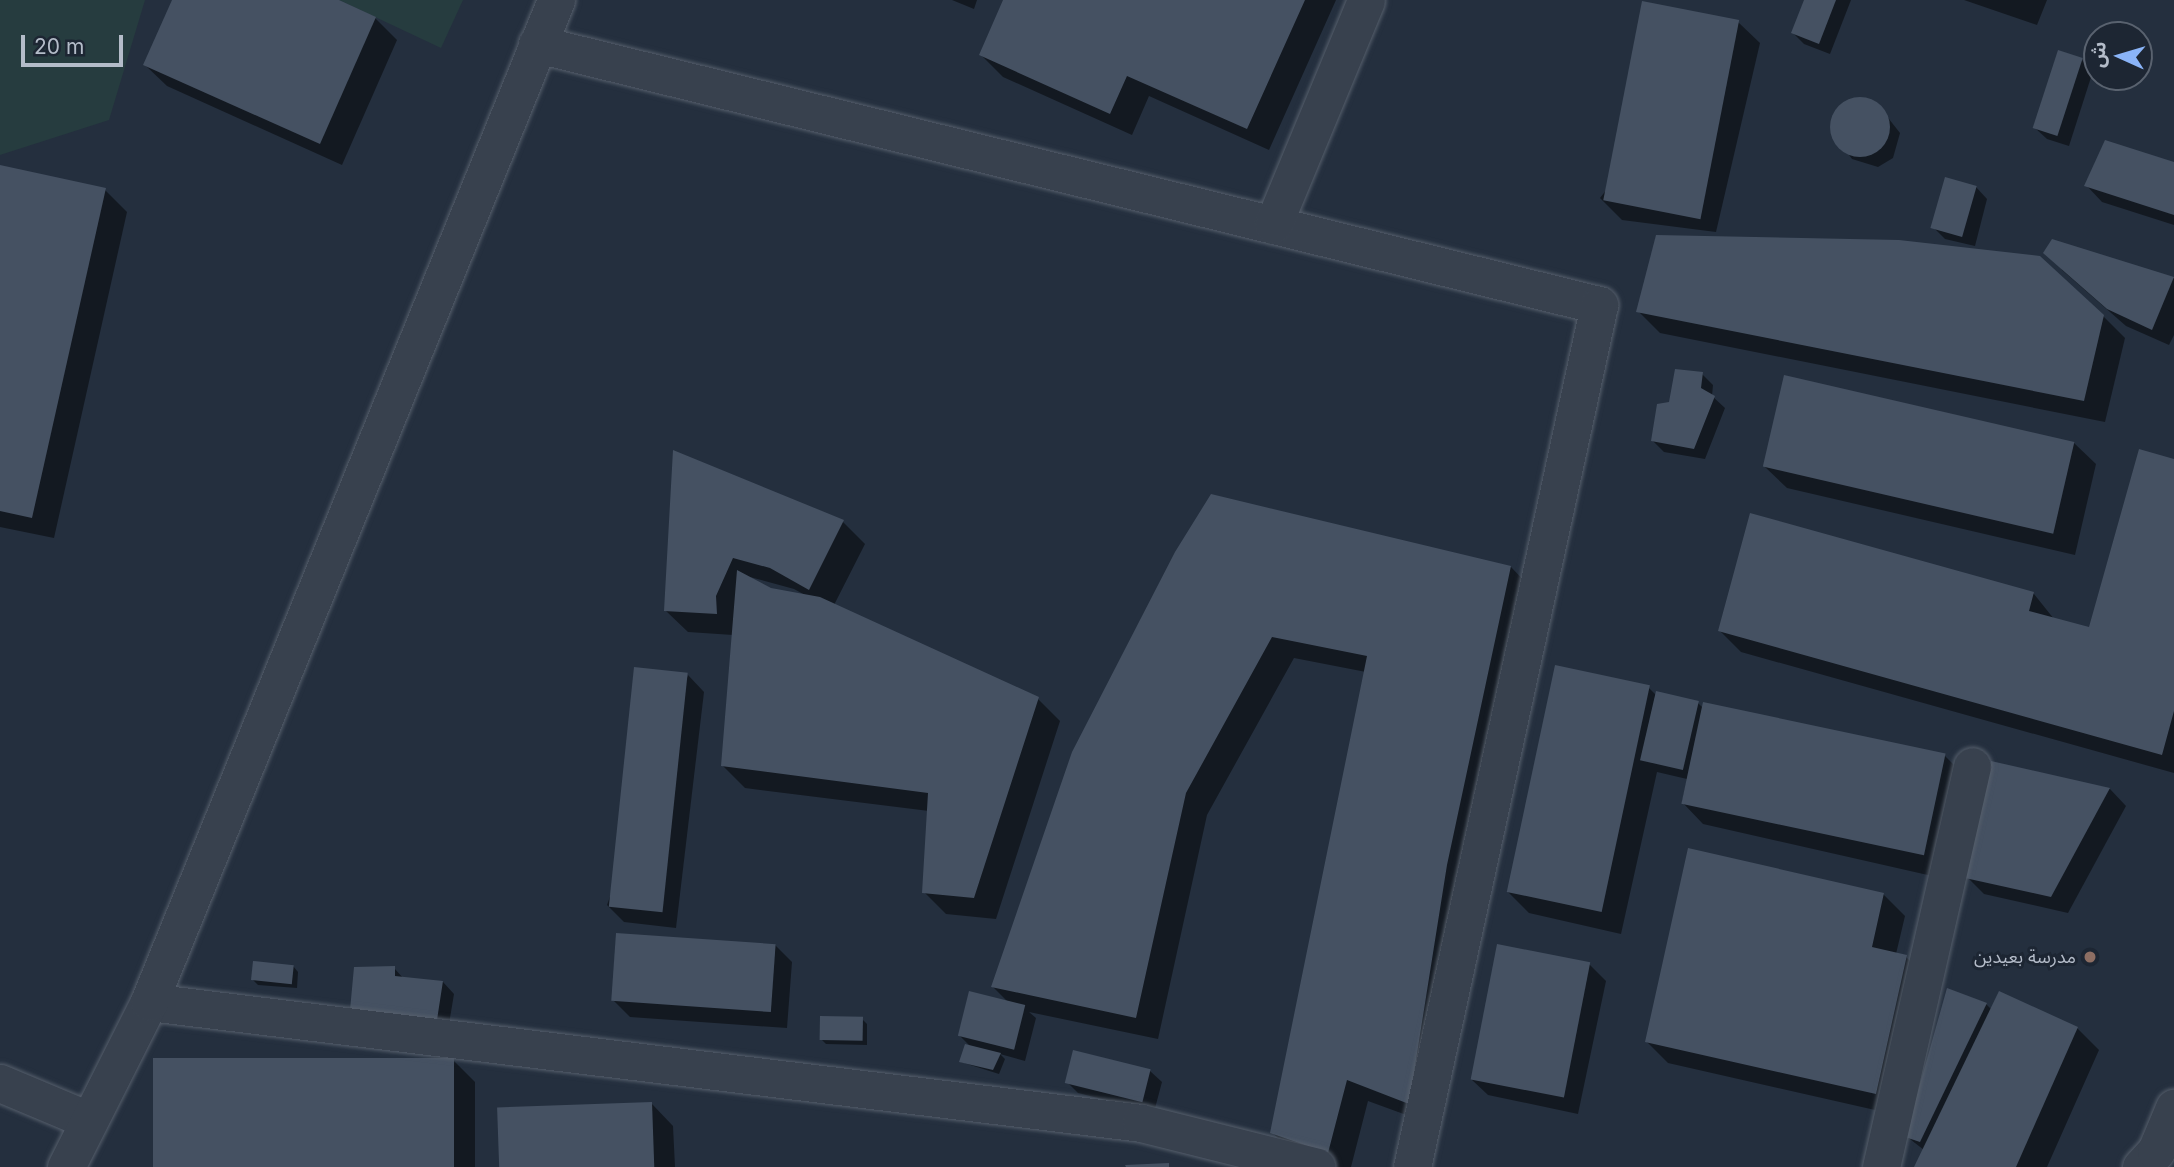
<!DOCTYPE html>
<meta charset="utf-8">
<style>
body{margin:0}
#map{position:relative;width:2174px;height:1167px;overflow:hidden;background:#242f3e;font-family:Inter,"Noto Sans Arabic",sans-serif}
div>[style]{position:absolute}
.green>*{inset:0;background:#263c3f}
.shadow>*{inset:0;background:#0007}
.building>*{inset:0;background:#455162;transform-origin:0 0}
.round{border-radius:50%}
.roads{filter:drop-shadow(0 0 2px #565f6c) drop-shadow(0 0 2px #565f6c)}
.minor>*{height:37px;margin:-18.5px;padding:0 18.5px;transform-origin:18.5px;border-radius:18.5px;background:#38414e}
.dots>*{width:19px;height:19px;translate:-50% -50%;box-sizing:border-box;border:4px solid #1d2633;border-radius:50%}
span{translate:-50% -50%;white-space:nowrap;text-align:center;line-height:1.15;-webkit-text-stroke:6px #1d2633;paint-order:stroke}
.poi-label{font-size:18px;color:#b4bcc9}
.right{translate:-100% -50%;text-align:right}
.north{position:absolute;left:2083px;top:21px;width:70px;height:70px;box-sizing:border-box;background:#1d2633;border:2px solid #59626f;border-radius:50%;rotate:274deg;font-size:19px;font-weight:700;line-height:28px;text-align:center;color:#b4bcc9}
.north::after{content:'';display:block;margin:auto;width:24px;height:32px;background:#8ab4f8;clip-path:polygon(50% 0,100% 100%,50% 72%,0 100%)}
.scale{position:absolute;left:21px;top:35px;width:102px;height:32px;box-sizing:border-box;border:4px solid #b4bcc9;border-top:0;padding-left:9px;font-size:21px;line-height:24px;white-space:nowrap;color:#b4bcc9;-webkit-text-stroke:5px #1d2633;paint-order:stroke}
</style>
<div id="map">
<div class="green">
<i style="clip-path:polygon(0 0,145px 0,109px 120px,0 155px)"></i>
<i style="clip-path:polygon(339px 0,463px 0,441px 48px)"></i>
</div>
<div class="shadow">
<i style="clip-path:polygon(174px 0,335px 0,375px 18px,397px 40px,342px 165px,167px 86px,145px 65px)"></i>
<i style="clip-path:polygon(952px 0,977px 0,974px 9px)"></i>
<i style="clip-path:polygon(1005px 0,1336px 0,1269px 150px,1149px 96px,1132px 135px,1003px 77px,981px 55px)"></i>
<i style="clip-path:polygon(1805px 0,1851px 0,1830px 54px,1804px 44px,1793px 33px)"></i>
<i style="clip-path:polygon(1964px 0,2047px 0,2037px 25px)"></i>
<i style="clip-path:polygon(1738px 22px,1760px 43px,1716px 232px,1622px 220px,1600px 198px)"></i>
<i style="clip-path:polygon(2082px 60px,2093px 71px,2069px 146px,2047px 139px,2035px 128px)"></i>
<i style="clip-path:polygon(1861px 98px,1878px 105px,1900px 133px,1893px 158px,1878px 167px,1852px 159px,1832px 131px,1843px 105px)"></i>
<i style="clip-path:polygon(2174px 164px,2174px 225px,2102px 202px,2086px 185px)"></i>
<i style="clip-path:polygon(0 167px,105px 190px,127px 212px,54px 538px,0 527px)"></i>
<i style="clip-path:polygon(1976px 187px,1987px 199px,1975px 246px,1945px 239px,1934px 228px)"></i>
<i style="clip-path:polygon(2053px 241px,2174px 278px,2174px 335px,2169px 345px,2126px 326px,2062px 270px)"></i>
<i style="clip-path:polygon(1638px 311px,2103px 316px,2125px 338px,2105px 422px,1660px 333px)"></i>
<i style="clip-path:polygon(1702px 374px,1713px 385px,1712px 396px,1725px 408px,1705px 459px,1664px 452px,1653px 441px)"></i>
<i style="clip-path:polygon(2074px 443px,2096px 464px,2075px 555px,1787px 488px,1765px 467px)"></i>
<i style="clip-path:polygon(evenodd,675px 453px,843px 522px,865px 544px,834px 605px,1038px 699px,1060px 721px,996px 919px,946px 914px,924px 892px,929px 811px,745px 788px,723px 766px,733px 635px,688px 632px,666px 611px,675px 453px,750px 577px,794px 589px,805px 595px,770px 590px,750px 577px)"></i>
<i style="clip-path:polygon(2174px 461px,2174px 773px,1741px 652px,1719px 630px,1752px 515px,2034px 594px,2054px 619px,2090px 629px)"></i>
<i style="clip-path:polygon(1176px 553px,1511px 567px,1532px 589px,1431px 1124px,1368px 1101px,1351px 1167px,1331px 1167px,1293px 1154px,1272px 1132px,1366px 672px,1294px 658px,1207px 815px,1158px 1039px,1029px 1012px,1036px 1018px,1025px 1061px,1000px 1054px,1005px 1059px,999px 1074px,961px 1062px,972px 1048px,960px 1036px,1009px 1003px,993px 987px)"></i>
<i style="clip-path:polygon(688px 675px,704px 692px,676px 928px,624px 922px,607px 905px)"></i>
<i style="clip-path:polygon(1649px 688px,1656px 695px,1698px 703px,1703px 708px,1944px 755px,1966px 777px,1941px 878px,1703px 824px,1682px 802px,1687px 779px,1657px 772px,1621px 934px,1529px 913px,1507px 891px)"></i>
<i style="clip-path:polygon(1992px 763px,2110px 789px,2126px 806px,2068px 913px,1984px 894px,1967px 877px)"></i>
<i style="clip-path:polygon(1883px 894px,1905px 916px,1896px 954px,1906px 957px,1928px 978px,1897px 1115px,1668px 1063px,1646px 1041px)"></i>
<i style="clip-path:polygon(775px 945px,792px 962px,787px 1028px,630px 1017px,613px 1000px)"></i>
<i style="clip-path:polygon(1589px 964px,1606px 981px,1578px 1114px,1488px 1095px,1471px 1079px)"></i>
<i style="clip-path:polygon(293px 966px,298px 972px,297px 988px,258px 985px,253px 980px)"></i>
<i style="clip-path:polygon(394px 968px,404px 979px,443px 982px,454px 994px,448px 1030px,363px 1021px)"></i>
<i style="clip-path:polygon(1986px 1004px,1992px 1010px,2077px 1028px,2099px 1050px,2047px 1167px,1916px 1167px,1924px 1150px,1906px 1136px)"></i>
<i style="clip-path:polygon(862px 1019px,867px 1024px,867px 1045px,826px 1044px,821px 1039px)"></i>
<i style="clip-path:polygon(453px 1060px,475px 1082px,475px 1167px,155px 1167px)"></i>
<i style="clip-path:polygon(1150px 1071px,1162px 1082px,1154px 1112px,1078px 1093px,1067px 1082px)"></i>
<i style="clip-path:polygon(652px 1104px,673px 1126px,675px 1167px,501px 1167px)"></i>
</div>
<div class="building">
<i style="clip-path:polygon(172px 0,339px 0,376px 17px,320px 144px,143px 65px)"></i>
<i style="clip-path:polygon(1003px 0,1305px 0,1247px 129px,1127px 76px,1110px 114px,979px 55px)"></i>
<i style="clip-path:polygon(1804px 0,1836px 0,1819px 44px,1791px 33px)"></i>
<i style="left:1642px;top:1px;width:99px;height:203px;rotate:11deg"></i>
<i style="left:2058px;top:50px;width:26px;height:82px;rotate:18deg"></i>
<i class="round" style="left:1830px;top:97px;width:60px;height:60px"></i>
<i style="clip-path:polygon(2105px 140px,2174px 162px,2174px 215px,2084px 186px)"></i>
<i style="clip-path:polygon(0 165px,106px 188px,32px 518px,0 511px)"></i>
<i style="left:1945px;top:177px;width:33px;height:53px;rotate:16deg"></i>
<i style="clip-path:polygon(1656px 235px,1899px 240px,2040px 256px,2104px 315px,2084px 401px,1636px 312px)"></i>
<i style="clip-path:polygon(2052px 239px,2174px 277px,2152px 330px,2107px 309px,2043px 253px)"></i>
<i style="clip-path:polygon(1675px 369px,1703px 372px,1701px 388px,1715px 396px,1694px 449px,1651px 441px,1657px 404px,1669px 402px)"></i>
<i style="left:1784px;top:375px;width:298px;height:94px;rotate:13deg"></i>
<i style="clip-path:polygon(2139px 449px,2174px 459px,2174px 711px,2162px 755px,1718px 631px,1750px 513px,2034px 592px,2029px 611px,2089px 627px)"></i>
<i style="clip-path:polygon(673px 450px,844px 520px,809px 590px,770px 568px,733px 558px,716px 596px,717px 614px,664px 611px)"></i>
<i style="clip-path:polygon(1211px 494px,1511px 566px,1447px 865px,1409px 1104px,1347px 1080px,1328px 1153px,1270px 1133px,1367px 656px,1272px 637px,1186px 793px,1136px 1018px,991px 987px,1072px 752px,1175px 552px)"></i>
<i style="clip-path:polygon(737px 570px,771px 588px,820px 597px,1039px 697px,974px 898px,922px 893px,928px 793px,721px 766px)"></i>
<i style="left:1555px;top:665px;width:97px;height:232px;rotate:12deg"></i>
<i style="left:634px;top:667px;width:54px;height:241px;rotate:6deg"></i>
<i style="left:1656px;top:691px;width:44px;height:71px;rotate:13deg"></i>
<i style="left:1703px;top:702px;width:248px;height:104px;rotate:12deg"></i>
<i style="clip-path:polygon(1991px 761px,2110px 788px,2051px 897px,1965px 878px)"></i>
<i style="clip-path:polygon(1688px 848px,1884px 893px,1872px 947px,1907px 955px,1876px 1094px,1645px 1042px)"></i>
<i style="left:616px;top:933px;width:160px;height:68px;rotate:4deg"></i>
<i style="left:1497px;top:944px;width:95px;height:138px;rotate:11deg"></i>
<i style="left:253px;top:961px;width:41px;height:19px;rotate:6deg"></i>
<i style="clip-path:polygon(395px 966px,395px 976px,443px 981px,437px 1020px,350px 1010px,354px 967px)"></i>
<i style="clip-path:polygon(1947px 988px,1987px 1003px,1920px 1142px,1905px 1137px)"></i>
<i style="left:969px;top:991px;width:58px;height:46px;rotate:14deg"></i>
<i style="clip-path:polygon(1999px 991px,2078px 1027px,2016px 1167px,1914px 1167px)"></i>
<i style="left:820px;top:1016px;width:43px;height:24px;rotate:1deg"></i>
<i style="clip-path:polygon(965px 1044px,1001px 1053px,993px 1070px,959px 1062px)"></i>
<i style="left:1073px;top:1050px;width:80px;height:34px;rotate:14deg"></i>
<i style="left:454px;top:1058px;width:109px;height:301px;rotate:90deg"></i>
<i style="left:652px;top:1102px;width:65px;height:155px;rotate:88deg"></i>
<i style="clip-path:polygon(1169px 1163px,1169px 1167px,1126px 1167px,1125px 1165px)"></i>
</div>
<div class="roads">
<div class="minor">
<i style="left:537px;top:44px;width:1094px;rotate:13.81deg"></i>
<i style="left:1599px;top:305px;width:882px;rotate:102.24deg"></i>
<i style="left:1273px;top:225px;width:243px;rotate:-67.5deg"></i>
<i style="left:149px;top:1002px;width:999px;rotate:6.95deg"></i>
<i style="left:1141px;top:1123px;width:181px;rotate:14deg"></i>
<i style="left:0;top:1083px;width:95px;rotate:22.8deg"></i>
<i style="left:66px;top:1167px;width:185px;rotate:-63.3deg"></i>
<i style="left:149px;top:1002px;width:1082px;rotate:-67.89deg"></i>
<i style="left:1881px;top:1167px;width:411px;rotate:-77.2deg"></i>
<i style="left:2141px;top:1167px;width:22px;rotate:-47deg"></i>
<i style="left:2156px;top:1151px;width:47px;rotate:-67.3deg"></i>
</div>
</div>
<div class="dots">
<i style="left:2090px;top:957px;background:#8d6e63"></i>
</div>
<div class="poi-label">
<span class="right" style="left:2076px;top:957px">مدرسة بعيدين</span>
</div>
<div class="north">ش</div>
<div class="scale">20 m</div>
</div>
